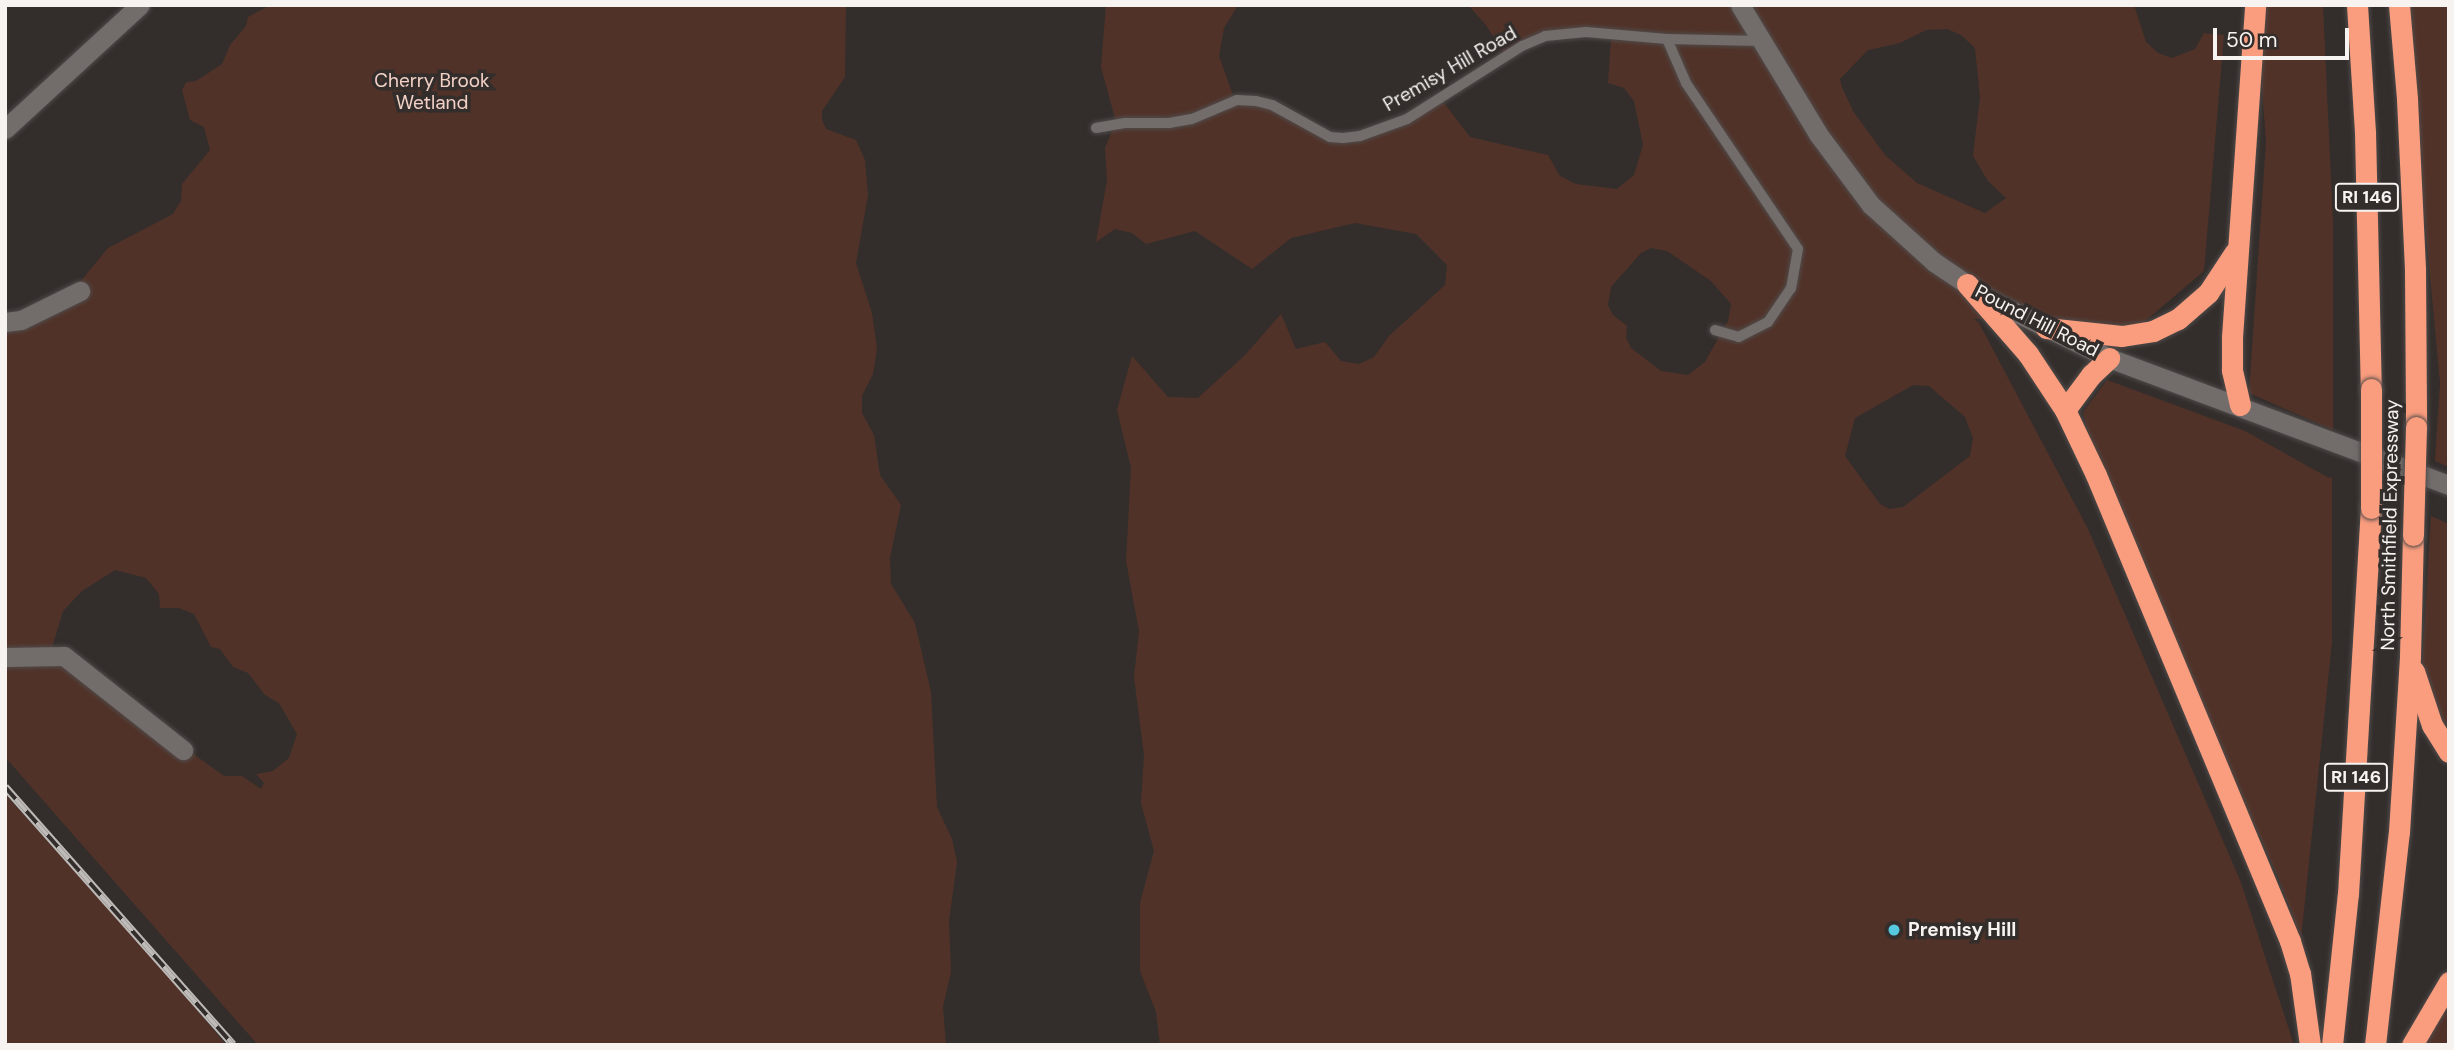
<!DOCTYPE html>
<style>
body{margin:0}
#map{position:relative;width:2454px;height:1050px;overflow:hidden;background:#332e2c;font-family:"DM Sans",sans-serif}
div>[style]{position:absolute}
.green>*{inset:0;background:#513228}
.roads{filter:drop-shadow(0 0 2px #504b4a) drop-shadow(0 0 2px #504b4a)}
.service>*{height:10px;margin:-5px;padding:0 5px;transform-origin:5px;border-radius:5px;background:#726d6b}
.minor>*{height:19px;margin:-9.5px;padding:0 9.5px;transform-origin:9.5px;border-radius:9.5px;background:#726d6b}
.tertiary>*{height:19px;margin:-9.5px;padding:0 9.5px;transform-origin:9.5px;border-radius:9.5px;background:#726d6b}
.motorway>*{height:21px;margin:-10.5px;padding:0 10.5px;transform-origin:10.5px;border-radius:10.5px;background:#fa9d7e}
.rail>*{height:8px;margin-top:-4px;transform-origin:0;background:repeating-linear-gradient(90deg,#332e2c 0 16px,#bdbab8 0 32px);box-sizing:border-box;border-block:2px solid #bdbab8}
.bridges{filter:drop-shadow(0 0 2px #504b4a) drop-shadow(0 0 2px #504b4a)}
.motorway-bridge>*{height:21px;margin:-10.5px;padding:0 10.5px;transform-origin:10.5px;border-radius:10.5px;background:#fa9d7e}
.dots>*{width:19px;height:19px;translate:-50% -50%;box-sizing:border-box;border:4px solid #332e2c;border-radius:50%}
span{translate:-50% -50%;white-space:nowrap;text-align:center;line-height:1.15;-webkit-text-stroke:7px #332e2c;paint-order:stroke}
.shield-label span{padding:2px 5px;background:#332e2c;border:2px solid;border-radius:5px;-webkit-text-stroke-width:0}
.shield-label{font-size:18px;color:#f6f3f1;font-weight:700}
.street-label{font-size:19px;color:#f6f3f1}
.park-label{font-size:19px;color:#f4d1c6}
.poi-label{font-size:19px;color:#f6f3f1;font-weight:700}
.left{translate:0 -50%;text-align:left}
.frame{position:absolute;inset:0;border:7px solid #f6f3f1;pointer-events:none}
.scale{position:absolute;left:2213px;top:28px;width:136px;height:32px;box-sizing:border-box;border:4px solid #f6f3f1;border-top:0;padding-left:9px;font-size:21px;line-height:24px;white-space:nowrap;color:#f6f3f1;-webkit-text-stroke:5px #332e2c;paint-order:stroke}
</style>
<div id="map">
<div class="green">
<i style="clip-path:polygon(evenodd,271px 5px,846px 5px,845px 77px,822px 111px,822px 120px,826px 129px,856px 140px,865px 160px,868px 195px,856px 263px,872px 313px,877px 348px,873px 374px,862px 396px,862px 413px,874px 435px,880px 475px,901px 505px,890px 558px,891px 584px,915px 623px,931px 692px,937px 807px,952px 839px,957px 862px,949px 921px,951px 972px,943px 1007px,946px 1045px,258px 1045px,5px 757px,5px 325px,66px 299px,108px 248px,173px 214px,181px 201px,182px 184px,210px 150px,204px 127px,190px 120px,182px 90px,186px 82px,196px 81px,222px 64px,230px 45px,246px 26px,248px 17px,271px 5px,115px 570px,146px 578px,159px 594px,160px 608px,179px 608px,194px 614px,211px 647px,220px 649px,233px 667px,248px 673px,265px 695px,279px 703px,297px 734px,289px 758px,273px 771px,256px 774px,264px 783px,261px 789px,242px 776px,224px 776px,51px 651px,63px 611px,82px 591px,115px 570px)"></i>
<i style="clip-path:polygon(evenodd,1106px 5px,1238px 5px,1224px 28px,1219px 56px,1235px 101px,1261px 104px,1349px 140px,1441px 99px,1470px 137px,1548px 155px,1560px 176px,1576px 184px,1617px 189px,1634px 175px,1643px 145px,1634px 101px,1624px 88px,1608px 83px,1611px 39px,1607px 34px,1544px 38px,1504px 54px,1486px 25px,1468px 5px,2134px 5px,2146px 42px,2158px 53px,2172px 58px,2195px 49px,2204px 33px,2224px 35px,2204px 271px,2130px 334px,2023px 319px,1974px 319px,1979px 323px,2088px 529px,2240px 880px,2294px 1045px,1160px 1045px,1156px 1012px,1140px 971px,1140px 903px,1154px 851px,1141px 803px,1144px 755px,1134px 677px,1139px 631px,1126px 561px,1131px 468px,1117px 410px,1132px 356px,1168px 397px,1198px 398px,1245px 355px,1281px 314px,1296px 349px,1325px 342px,1341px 361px,1359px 364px,1374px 357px,1389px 336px,1445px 285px,1447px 265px,1416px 234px,1355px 223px,1291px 238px,1252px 269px,1195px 231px,1146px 244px,1132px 233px,1115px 229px,1096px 242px,1107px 180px,1105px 148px,1116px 122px,1101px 67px,1106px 5px,1947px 29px,1961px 35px,1975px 48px,1980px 97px,1973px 156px,1988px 181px,2006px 198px,1985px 213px,1917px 183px,1885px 155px,1853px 111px,1842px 87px,1840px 79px,1868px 50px,1900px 43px,1926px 30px,1947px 29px,1106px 5px,1651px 248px,1667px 251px,1711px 281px,1731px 304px,1728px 321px,1705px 362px,1688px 375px,1661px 371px,1631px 348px,1626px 338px,1627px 326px,1613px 315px,1608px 305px,1611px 287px,1641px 253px,1651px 248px,1106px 5px,1913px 385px,1929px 386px,1965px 417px,1973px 438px,1970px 456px,1903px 507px,1889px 509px,1880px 504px,1845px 456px,1855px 418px,1913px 385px)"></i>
<i style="clip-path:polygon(2256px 5px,2323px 5px,2333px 223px,2333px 430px,2249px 393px,2266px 142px)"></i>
<i style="clip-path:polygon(2405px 5px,2449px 5px,2449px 467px,2435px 461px,2440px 383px)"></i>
<i style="clip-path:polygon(2107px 380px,2245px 431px,2329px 478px,2332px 477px,2332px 642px,2301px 939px,2279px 879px,2098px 483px,2083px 412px)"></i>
<i style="clip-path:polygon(2431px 516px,2449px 524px,2449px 756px,2420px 700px)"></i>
<i style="clip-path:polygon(5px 794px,167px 974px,226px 1045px,5px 1045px)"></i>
<i style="clip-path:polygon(2449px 982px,2449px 1045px,2411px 1045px)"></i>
</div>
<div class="roads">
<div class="service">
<i style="left:1667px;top:39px;width:48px;rotate:66.6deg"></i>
<i style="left:1686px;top:83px;width:200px;rotate:56deg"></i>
<i style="left:1798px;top:249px;width:40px;rotate:100deg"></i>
<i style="left:1791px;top:288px;width:41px;rotate:124.1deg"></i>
<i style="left:1768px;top:322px;width:33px;rotate:153deg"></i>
<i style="left:1739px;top:337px;width:25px;rotate:-164deg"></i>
<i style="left:1096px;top:128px;width:29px;rotate:-10deg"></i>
<i style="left:1125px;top:123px;width:44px"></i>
<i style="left:1169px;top:123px;width:23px;rotate:-10deg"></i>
<i style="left:1192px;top:119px;width:49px;rotate:-22.9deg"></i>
<i style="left:1237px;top:100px;width:19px;rotate:3deg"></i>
<i style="left:1256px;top:101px;width:16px;rotate:14deg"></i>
<i style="left:1272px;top:105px;width:66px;rotate:28.9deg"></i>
<i style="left:1330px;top:137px;width:13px;rotate:4deg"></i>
<i style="left:1343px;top:138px;width:17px;rotate:-7deg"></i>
<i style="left:1360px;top:136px;width:50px;rotate:-19.9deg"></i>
<i style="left:1407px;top:119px;width:136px;rotate:-32.4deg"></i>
<i style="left:1522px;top:46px;width:25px;rotate:-23deg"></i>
<i style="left:1545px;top:36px;width:41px;rotate:-5.6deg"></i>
<i style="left:1586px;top:32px;width:81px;rotate:4.9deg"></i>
<i style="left:1667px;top:39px;width:93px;rotate:1.2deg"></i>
</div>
<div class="minor">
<i style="left:5px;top:129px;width:183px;rotate:-42.6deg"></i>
<i style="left:5px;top:322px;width:16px;rotate:-7deg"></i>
<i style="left:21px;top:320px;width:66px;rotate:-26.2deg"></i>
<i style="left:5px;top:657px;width:59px;rotate:-1deg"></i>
<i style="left:64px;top:656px;width:152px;rotate:38.3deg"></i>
</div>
<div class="tertiary">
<i style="left:1740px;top:5px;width:151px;rotate:58.8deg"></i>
<i style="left:1818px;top:134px;width:89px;rotate:53.3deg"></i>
<i style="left:1871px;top:205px;width:85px;rotate:42.1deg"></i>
<i style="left:1934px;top:262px;width:40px;rotate:34deg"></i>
<i style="left:1967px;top:284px;width:28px;rotate:35deg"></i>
<i style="left:1990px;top:300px;width:132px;rotate:26deg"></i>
<i style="left:2109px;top:358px;width:363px;rotate:20.5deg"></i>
</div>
<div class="motorway">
<i style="left:2357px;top:5px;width:127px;rotate:86.4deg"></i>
<i style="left:2365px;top:132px;width:257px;rotate:88.7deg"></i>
<i style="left:2399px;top:5px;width:94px;rotate:85.1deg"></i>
<i style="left:2407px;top:99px;width:171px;rotate:87.3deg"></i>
<i style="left:2415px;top:270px;width:157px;rotate:89.6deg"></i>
<i style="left:1967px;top:284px;width:93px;rotate:48.9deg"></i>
<i style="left:2028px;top:354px;width:67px;rotate:56.5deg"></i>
<i style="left:2065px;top:410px;width:72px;rotate:64.5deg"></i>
<i style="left:2096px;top:475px;width:505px;rotate:67.4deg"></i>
<i style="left:2290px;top:941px;width:34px;rotate:73deg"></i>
<i style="left:2300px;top:973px;width:73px;rotate:82.1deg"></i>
<i style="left:2046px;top:328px;width:76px;rotate:6deg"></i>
<i style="left:2122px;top:336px;width:31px;rotate:-9deg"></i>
<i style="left:2153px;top:331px;width:28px;rotate:-26deg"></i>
<i style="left:2178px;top:319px;width:40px;rotate:-41deg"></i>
<i style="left:2208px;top:293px;width:49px;rotate:-56.6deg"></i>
<i style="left:2240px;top:405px;width:36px;rotate:-103deg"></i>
<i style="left:2232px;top:370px;width:33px;rotate:-90deg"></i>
<i style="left:2232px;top:337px;width:333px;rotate:-86deg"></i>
<i style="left:2065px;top:410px;width:44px;rotate:-53.4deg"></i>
<i style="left:2091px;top:375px;width:25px;rotate:-43deg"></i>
<i style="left:2414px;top:671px;width:57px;rotate:71.6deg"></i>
<i style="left:2432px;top:725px;width:32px;rotate:58deg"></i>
<i style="left:2332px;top:1045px;width:152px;rotate:-84deg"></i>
<i style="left:2348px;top:894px;width:387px;rotate:-86.6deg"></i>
<i style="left:2375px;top:1045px;width:214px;rotate:-83.6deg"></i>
<i style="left:2399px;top:832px;width:176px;rotate:-86.4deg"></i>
<i style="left:2410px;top:656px;width:121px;rotate:-88.6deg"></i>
<i style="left:2412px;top:1045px;width:73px;rotate:-59.6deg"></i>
</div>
</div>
<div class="rail">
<i style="left:5px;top:787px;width:344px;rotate:48.5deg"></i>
</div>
<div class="bridges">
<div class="motorway-bridge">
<i style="left:2371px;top:508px;width:119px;rotate:-90deg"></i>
<i style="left:2413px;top:535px;width:108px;rotate:-88.4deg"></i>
</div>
</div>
<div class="dots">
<i style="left:1894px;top:930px;background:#56c9e1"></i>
</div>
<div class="shield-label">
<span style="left:2367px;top:197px">RI 146</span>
<span style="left:2356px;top:777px">RI 146</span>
</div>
<div class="street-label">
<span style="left:1450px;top:69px;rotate:-30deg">Premisy Hill Road</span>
<span style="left:2037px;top:321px;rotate:27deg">Pound Hill Road</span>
<span style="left:2390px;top:525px;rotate:-89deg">North Smithfield Expressway</span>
</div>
<div class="park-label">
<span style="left:432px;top:92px">Cherry Brook<br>Wetland</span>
</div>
<div class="poi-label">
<span class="left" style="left:1908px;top:930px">Premisy Hill</span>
</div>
<div class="frame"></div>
<div class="scale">50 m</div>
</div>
